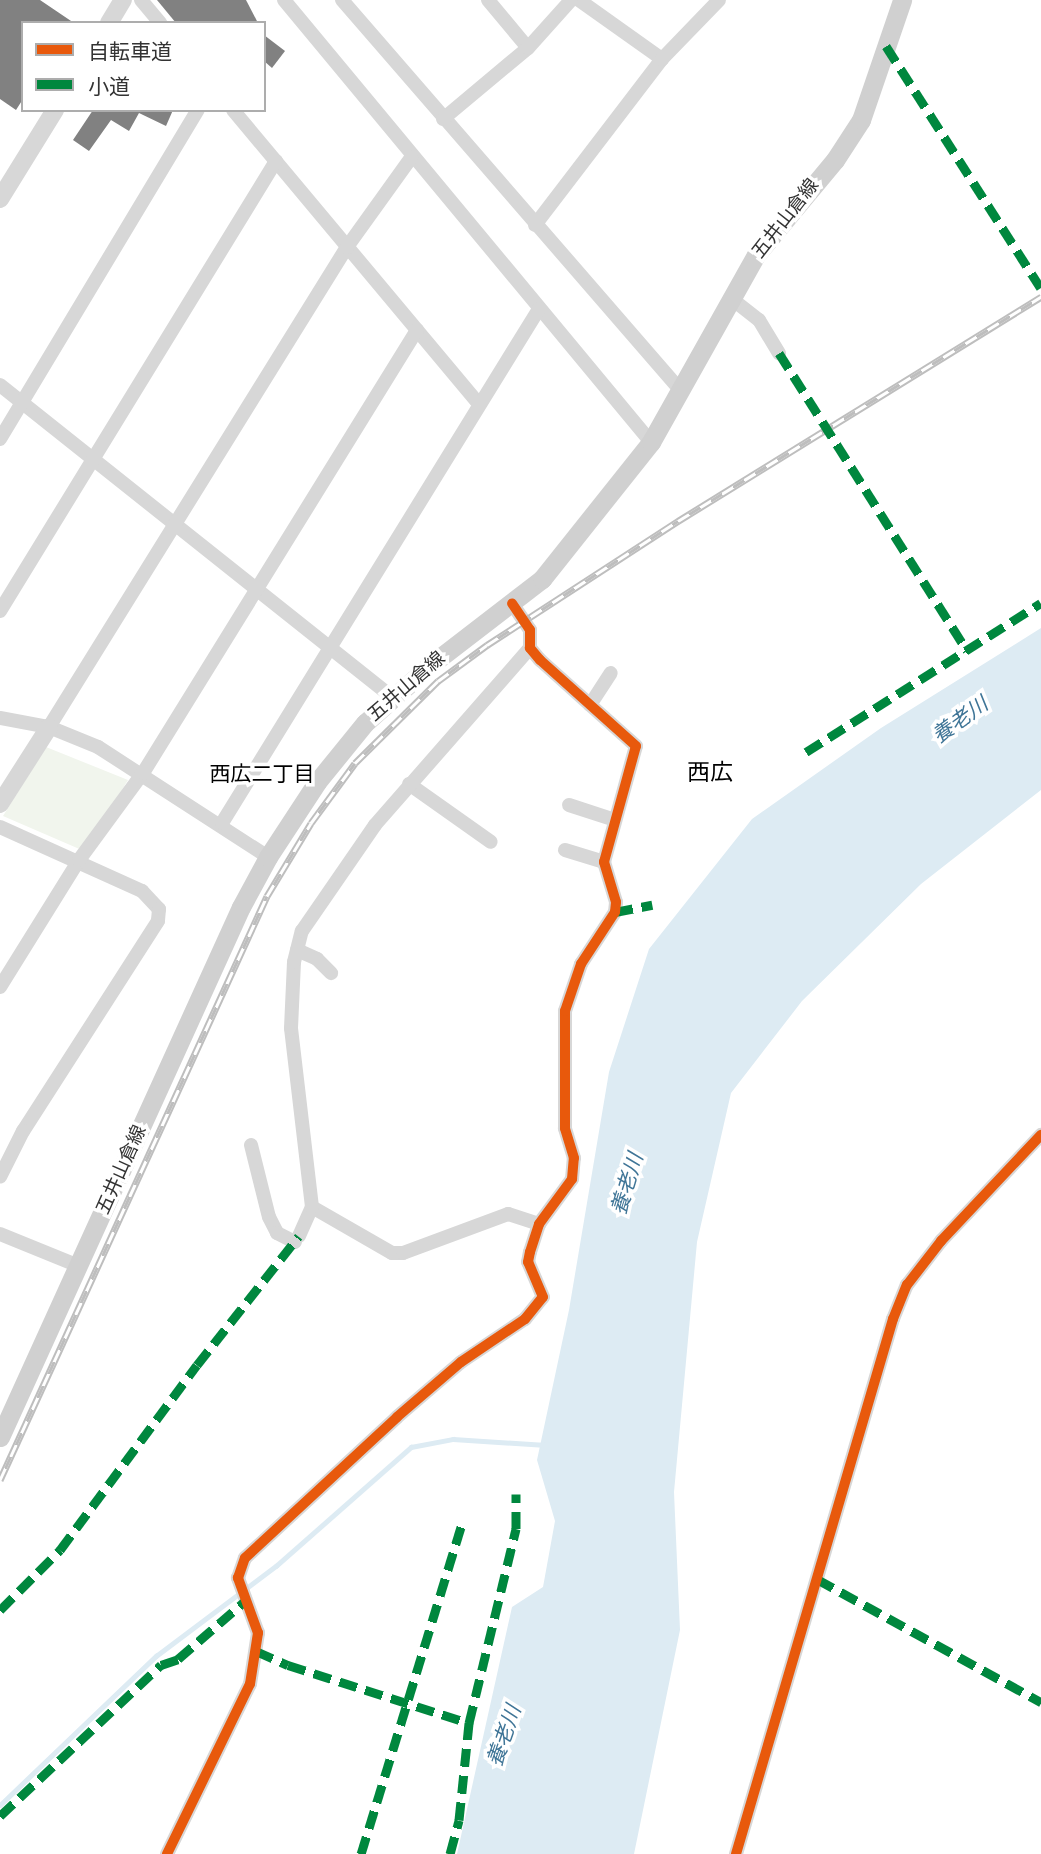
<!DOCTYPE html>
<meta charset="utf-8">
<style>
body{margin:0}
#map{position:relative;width:1041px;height:1854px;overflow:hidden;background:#fff;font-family:Signika,"Noto Sans JP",sans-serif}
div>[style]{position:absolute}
.green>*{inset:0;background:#f1f5ed}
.water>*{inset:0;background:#ddebf3}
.stream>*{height:4.5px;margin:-2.25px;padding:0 2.25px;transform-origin:2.25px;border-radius:2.25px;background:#ddebf3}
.building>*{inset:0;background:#818181}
.minor>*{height:14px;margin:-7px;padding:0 7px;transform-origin:7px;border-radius:7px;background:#d7d7d7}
.tertiary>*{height:18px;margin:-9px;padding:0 9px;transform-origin:9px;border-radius:9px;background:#d7d7d7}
.secondary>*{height:19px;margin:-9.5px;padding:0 9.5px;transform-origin:9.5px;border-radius:9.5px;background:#d0d0d0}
.rail>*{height:7px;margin-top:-3.5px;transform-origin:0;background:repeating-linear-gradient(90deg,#fff 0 13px,#bebebe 0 26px);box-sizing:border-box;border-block:2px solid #bebebe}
.quiet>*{height:9px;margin-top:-4.5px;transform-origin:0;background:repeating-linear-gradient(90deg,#00873e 0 18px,transparent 0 27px)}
.cycleway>*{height:10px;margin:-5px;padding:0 5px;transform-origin:5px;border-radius:5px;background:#e8590c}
span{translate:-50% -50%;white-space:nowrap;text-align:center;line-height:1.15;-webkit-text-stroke:7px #fff;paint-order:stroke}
.street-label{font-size:19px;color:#333}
.water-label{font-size:21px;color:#3f7597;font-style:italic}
.neighbourhood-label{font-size:21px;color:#000}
.quarter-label{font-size:23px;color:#000}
.legend{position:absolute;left:21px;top:21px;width:245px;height:91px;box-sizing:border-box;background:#fff;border:2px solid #adadad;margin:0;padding:9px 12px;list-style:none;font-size:21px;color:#333}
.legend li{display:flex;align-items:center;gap:14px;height:35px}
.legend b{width:35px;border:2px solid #adadad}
</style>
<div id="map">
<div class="green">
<i style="clip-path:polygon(46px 747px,128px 780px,84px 851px,3px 816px)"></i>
</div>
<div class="water">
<i style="clip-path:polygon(1041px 628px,1041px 790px,921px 884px,802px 1001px,731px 1093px,697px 1242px,674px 1492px,680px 1630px,634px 1854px,457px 1854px,512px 1607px,543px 1587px,555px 1521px,537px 1460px,569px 1310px,609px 1072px,649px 949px,752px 819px,881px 728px)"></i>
</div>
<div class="stream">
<i style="left:0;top:1805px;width:216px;rotate:-43.7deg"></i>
<i style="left:156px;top:1656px;width:150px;rotate:-36.9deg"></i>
<i style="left:276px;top:1566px;width:180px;rotate:-41.4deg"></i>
<i style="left:411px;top:1447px;width:43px;rotate:-10.8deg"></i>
<i style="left:453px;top:1439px;width:93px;rotate:3.7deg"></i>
</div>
<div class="building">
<i style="clip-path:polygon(0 0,40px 0,74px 23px,23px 23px,23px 99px,16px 110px,0 99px)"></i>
<i style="clip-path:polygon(157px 0,246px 0,258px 23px,176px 23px)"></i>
<i style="clip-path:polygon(264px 35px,285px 51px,272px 68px,264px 61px)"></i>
<i style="clip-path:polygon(93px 110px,173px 110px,166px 126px,139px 113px,129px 131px,111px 120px,89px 151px,73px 140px)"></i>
</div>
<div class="minor">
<i style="left:141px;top:0;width:30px;rotate:50deg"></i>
<i style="left:284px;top:0;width:575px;rotate:50.3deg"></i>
<i style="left:342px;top:0;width:519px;rotate:49.06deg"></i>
<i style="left:488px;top:0;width:62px;rotate:50.2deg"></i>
<i style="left:579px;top:0;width:102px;rotate:35.4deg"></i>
<i style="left:233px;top:110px;width:382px;rotate:50.1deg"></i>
<i style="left:443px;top:119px;width:111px;rotate:-39.9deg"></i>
<i style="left:528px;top:48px;width:64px;rotate:-48.1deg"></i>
<i style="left:535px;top:225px;width:209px;rotate:-52.6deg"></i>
<i style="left:662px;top:59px;width:82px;rotate:-46deg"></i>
<i style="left:732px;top:299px;width:34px;rotate:38deg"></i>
<i style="left:759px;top:320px;width:39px;rotate:59deg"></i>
<i style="left:0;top:385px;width:501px;rotate:38.52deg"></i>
<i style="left:0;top:439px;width:384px;rotate:-59deg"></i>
<i style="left:0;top:611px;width:528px;rotate:-58.48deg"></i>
<i style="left:590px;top:705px;width:38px;rotate:-57deg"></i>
<i style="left:0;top:718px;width:50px;rotate:10.4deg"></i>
<i style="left:49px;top:727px;width:53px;rotate:22.2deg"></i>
<i style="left:98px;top:747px;width:202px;rotate:32.9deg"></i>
<i style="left:49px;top:727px;width:565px;rotate:-58.17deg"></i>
<i style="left:347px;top:247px;width:110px;rotate:-54.3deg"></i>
<i style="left:409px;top:784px;width:100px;rotate:35.3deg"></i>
<i style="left:569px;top:805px;width:48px;rotate:18.1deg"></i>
<i style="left:222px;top:823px;width:604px;rotate:-58.34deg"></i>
<i style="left:0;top:827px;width:156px;rotate:24.3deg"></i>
<i style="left:142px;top:891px;width:25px;rotate:47deg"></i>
<i style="left:159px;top:909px;width:12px;rotate:95deg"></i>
<i style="left:158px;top:921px;width:250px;rotate:122.7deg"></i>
<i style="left:23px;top:1131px;width:51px;rotate:116.6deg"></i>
<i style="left:565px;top:850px;width:41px;rotate:17.1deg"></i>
<i style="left:297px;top:950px;width:22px;rotate:24deg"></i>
<i style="left:317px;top:959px;width:20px;rotate:45deg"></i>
<i style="left:0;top:987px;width:150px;rotate:-58.1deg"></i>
<i style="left:79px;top:860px;width:108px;rotate:-53.7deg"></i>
<i style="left:143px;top:773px;width:521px;rotate:-58.26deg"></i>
<i style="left:251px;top:1145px;width:74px;rotate:76deg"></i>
<i style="left:269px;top:1217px;width:18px;rotate:63deg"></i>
<i style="left:277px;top:1233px;width:20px;rotate:27deg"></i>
<i style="left:312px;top:1207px;width:92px;rotate:29.9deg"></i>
<i style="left:392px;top:1253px;width:11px"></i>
<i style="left:403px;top:1253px;width:112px;rotate:-20.4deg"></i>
<i style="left:508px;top:1214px;width:33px;rotate:18deg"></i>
<i style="left:0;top:1234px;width:85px;rotate:22.1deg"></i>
<i style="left:299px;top:1236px;width:32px;rotate:-66deg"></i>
<i style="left:312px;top:1207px;width:180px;rotate:-96.7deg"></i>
<i style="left:291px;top:1028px;width:66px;rotate:-87.4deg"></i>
<i style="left:294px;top:962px;width:32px;rotate:-76deg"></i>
<i style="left:302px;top:931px;width:129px;rotate:-55.4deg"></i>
<i style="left:375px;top:825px;width:235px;rotate:-48.8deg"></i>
<i style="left:167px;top:1854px;width:189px;rotate:-64deg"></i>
<i style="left:250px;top:1684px;width:52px;rotate:-81.1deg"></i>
<i style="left:258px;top:1633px;width:59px;rotate:-110deg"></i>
<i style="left:238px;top:1578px;width:21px;rotate:-71deg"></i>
<i style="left:245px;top:1558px;width:207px;rotate:-42.8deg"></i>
<i style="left:397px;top:1417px;width:84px;rotate:-40.7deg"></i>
<i style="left:461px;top:1362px;width:77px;rotate:-33.9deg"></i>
<i style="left:525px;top:1319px;width:28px;rotate:-51deg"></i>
<i style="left:543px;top:1297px;width:38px;rotate:-113deg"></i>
<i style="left:528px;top:1262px;width:10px;rotate:-79deg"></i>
<i style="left:530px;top:1252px;width:29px;rotate:-72deg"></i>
<i style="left:539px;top:1224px;width:56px;rotate:-53.7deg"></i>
<i style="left:572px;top:1179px;width:21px;rotate:-85deg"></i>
<i style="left:574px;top:1158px;width:31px;rotate:-107deg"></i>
<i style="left:565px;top:1128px;width:117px;rotate:-90deg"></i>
<i style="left:565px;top:1011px;width:50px;rotate:-71.2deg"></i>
<i style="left:581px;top:964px;width:62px;rotate:-56.8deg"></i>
<i style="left:615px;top:912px;width:10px;rotate:-84deg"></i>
<i style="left:616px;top:902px;width:42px;rotate:-106.7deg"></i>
<i style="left:604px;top:862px;width:120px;rotate:-74.6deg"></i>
<i style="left:636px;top:746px;width:129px;rotate:-138.1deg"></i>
<i style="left:540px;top:660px;width:16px;rotate:-130deg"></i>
<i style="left:530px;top:648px;width:18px;rotate:-90deg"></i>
<i style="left:530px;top:630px;width:32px;rotate:-124deg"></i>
<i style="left:736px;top:1854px;width:558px;rotate:-73.65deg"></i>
<i style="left:893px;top:1319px;width:37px;rotate:-68deg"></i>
<i style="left:907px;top:1285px;width:56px;rotate:-52.3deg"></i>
<i style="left:941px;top:1241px;width:146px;rotate:-46.7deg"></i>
</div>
<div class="tertiary">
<i style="left:109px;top:23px;width:27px;rotate:-59deg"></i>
<i style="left:0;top:199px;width:105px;rotate:-58.3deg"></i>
<i style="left:0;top:804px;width:91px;rotate:-57.5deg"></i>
</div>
<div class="secondary">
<i style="left:0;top:1437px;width:582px;rotate:-65.55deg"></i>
<i style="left:241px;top:907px;width:57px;rotate:-61.6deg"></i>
<i style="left:268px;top:857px;width:90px;rotate:-56.8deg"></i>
<i style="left:317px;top:782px;width:76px;rotate:-50.9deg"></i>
<i style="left:365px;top:723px;width:86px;rotate:-41.7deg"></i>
<i style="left:429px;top:666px;width:143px;rotate:-37.6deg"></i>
<i style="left:542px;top:579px;width:175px;rotate:-51.5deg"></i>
<i style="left:651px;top:442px;width:214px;rotate:-60.7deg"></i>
<i style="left:756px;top:255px;width:124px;rotate:-50.3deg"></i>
<i style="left:835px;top:160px;width:48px;rotate:-57deg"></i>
<i style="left:861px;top:120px;width:127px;rotate:-71.1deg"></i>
</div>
<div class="rail">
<i style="left:0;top:1480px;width:642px;rotate:-65.43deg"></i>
<i style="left:267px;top:896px;width:85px;rotate:-58.9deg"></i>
<i style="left:311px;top:823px;width:74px;rotate:-53.7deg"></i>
<i style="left:355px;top:763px;width:117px;rotate:-44.7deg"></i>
<i style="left:438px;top:681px;width:61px;rotate:-36.3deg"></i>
<i style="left:487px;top:645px;width:228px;rotate:-33deg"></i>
<i style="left:678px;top:521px;width:427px;rotate:-31.7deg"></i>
</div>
<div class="quiet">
<i style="left:886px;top:46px;width:287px;rotate:57.4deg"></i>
<i style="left:779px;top:353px;width:352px;rotate:57.7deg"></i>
<i style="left:806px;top:752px;width:278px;rotate:-32.4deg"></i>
<i style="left:615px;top:912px;width:38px;rotate:-11deg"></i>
<i style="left:817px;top:1579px;width:256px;rotate:28.8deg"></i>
<i style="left:0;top:1610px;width:85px;rotate:-45deg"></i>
<i style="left:60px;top:1550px;width:230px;rotate:-53.5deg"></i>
<i style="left:197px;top:1365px;width:164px;rotate:-51.7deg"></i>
<i style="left:256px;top:1651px;width:35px;rotate:24deg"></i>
<i style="left:288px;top:1665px;width:190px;rotate:17.8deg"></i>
<i style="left:0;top:1816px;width:221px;rotate:-43.2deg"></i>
<i style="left:161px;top:1665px;width:18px;rotate:-19deg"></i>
<i style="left:178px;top:1659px;width:90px;rotate:-40.9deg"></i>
<i style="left:361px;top:1854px;width:349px;rotate:-73deg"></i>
<i style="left:450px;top:1854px;width:35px;rotate:-75deg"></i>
<i style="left:459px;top:1820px;width:98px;rotate:-84.1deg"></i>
<i style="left:469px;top:1723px;width:200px;rotate:-76.4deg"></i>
<i style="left:516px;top:1529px;width:35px;rotate:-90deg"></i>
</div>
<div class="cycleway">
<i style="left:167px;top:1854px;width:189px;rotate:-64deg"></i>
<i style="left:250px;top:1684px;width:52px;rotate:-81.1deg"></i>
<i style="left:258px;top:1633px;width:59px;rotate:-110deg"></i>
<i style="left:238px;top:1578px;width:21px;rotate:-71deg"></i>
<i style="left:245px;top:1558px;width:207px;rotate:-42.8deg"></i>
<i style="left:397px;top:1417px;width:84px;rotate:-40.7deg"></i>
<i style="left:461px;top:1362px;width:77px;rotate:-33.9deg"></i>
<i style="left:525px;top:1319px;width:28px;rotate:-51deg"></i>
<i style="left:543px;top:1297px;width:38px;rotate:-113deg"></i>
<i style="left:528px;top:1262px;width:10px;rotate:-79deg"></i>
<i style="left:530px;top:1252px;width:29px;rotate:-72deg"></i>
<i style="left:539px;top:1224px;width:56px;rotate:-53.7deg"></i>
<i style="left:572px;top:1179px;width:21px;rotate:-85deg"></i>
<i style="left:574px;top:1158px;width:31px;rotate:-107deg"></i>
<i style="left:565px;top:1128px;width:117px;rotate:-90deg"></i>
<i style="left:565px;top:1011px;width:50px;rotate:-71.2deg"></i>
<i style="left:581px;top:964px;width:62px;rotate:-56.8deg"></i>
<i style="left:615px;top:912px;width:10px;rotate:-84deg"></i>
<i style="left:616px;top:902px;width:42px;rotate:-106.7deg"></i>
<i style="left:604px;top:862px;width:120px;rotate:-74.6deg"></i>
<i style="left:636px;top:746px;width:129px;rotate:-138.1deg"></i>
<i style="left:540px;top:660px;width:16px;rotate:-130deg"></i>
<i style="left:530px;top:648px;width:18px;rotate:-90deg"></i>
<i style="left:530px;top:630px;width:32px;rotate:-124deg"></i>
<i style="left:736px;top:1854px;width:558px;rotate:-73.65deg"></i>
<i style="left:893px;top:1319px;width:37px;rotate:-68deg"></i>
<i style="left:907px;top:1285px;width:56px;rotate:-52.3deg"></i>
<i style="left:941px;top:1241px;width:146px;rotate:-46.7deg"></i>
</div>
<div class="street-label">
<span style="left:786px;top:219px;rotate:-52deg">五井山倉線</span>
<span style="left:407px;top:687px;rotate:-41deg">五井山倉線</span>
<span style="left:122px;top:1170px;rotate:-66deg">五井山倉線</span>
</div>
<div class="water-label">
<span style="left:960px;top:720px;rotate:-36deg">養老川</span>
<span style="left:627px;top:1184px;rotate:-73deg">養老川</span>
<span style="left:504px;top:1736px;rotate:-71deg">養老川</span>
</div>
<div class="neighbourhood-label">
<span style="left:262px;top:774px">西広二丁目</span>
</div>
<div class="quarter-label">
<span style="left:710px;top:773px">西広</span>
</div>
<ul class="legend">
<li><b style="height:9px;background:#e8590c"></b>自転車道</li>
<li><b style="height:9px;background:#00873e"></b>小道</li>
</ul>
</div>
